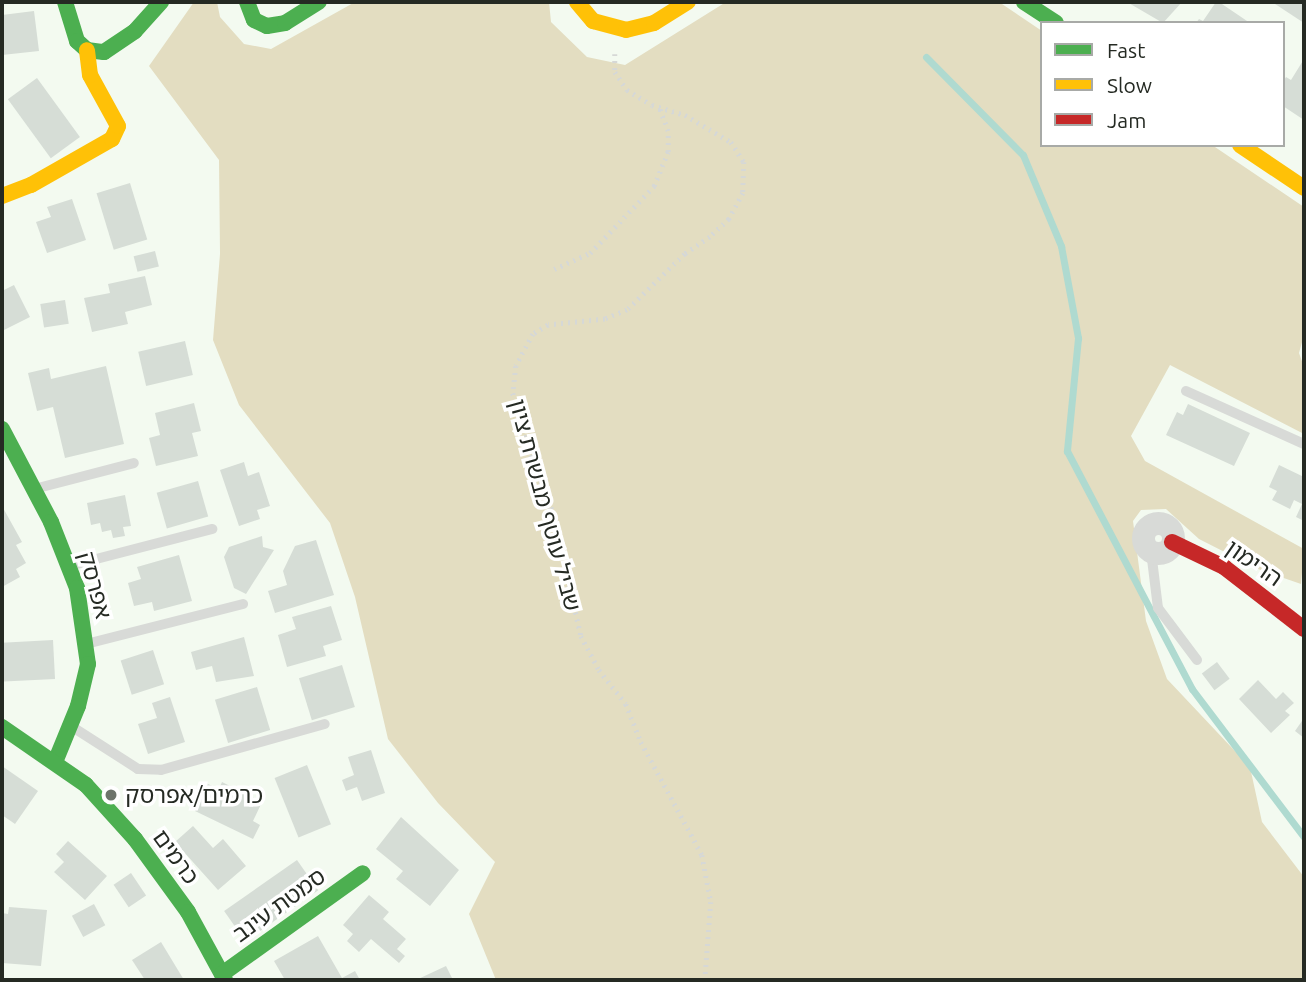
<!DOCTYPE html>
<meta charset="utf-8">
<style>
body{margin:0}
#map{position:relative;width:1306px;height:982px;overflow:hidden;background:#f3faf0;font-family:Ubuntu,"Noto Sans Hebrew",sans-serif}
div>[style]{position:absolute}
.green>*{inset:0;background:#e3ddc1}
.stream>*{height:7px;margin:-3.5px;padding:0 3.5px;transform-origin:3.5px;border-radius:3.5px;background:#afdad0}
.building>*{inset:0;background:#d6ddd6;transform-origin:0 0}
.path>*{height:4.5px;margin-top:-2.25px;transform-origin:0;background:repeating-linear-gradient(90deg,#d6d8d6 0 2px,transparent 0 7px)}
.lane>*{height:10px;margin:-5px;padding:0 5px;transform-origin:5px;border-radius:5px;background:#d8dad7}
.street>*{height:23px;margin:-11.5px;padding:0 11.5px;transform-origin:11.5px;border-radius:11.5px;background:#d8dad7}
.street>.ring{margin:-11.5px;padding:0;box-sizing:content-box;background:none;border:23px solid #d8dad7;border-radius:50%}
.fast>*{height:16px;margin:-8px;padding:0 8px;transform-origin:8px;border-radius:8px;background:#4caf50}
.slow>*{height:16px;margin:-8px;padding:0 8px;transform-origin:8px;border-radius:8px;background:#ffc107}
.jam>*{height:16px;margin:-8px;padding:0 8px;transform-origin:8px;border-radius:8px;background:#c62828}
.dots>*{width:19px;height:19px;translate:-50% -50%;box-sizing:border-box;border:4px solid #fff;border-radius:50%}
span{translate:-50% -50%;white-space:nowrap;text-align:center;line-height:1.15;-webkit-text-stroke:7px #fff;paint-order:stroke}
.street-label{font-size:23px;color:#252a23}
.poi-label{font-size:23px;color:#252a23}
.left{translate:0 -50%;text-align:left}
.frame{position:absolute;inset:0;border:4px solid #252a23;pointer-events:none}
.legend{position:absolute;left:1040px;top:21px;width:245px;height:126px;box-sizing:border-box;background:#fff;border:2px solid #a8aaa7;margin:0;padding:9px 12px;list-style:none;font-size:21px;color:#252a23}
.legend li{display:flex;align-items:center;gap:14px;height:35px}
.legend b{width:35px;border:2px solid #a8aaa7}
</style>
<div id="map">
<div class="green">
<i style="clip-path:polygon(194px 2px,217px 2px,220px 17px,244px 44px,271px 49px,355px 2px,549px 2px,551px 22px,587px 57px,625px 65px,726px 2px,999px 2px,1042px 31px,1042px 145px,1212px 145px,1304px 207px,1304px 335px,1299px 353px,1304px 367px,1304px 434px,1170px 365px,1131px 436px,1145px 461px,1304px 549px,1301px 584px,1258px 569px,1199px 539px,1166px 509px,1141px 510px,1133px 521px,1146px 621px,1167px 679px,1250px 767px,1262px 822px,1304px 877px,1304px 980px,496px 980px,469px 914px,495px 862px,438px 803px,388px 739px,355px 597px,330px 523px,239px 405px,213px 340px,220px 254px,219px 160px,149px 66px)"></i>
</div>
<div class="stream">
<i style="left:926px;top:57px;width:138px;rotate:45.3deg"></i>
<i style="left:1023px;top:155px;width:99px;rotate:67.3deg"></i>
<i style="left:1061px;top:246px;width:94px;rotate:79.5deg"></i>
<i style="left:1078px;top:338px;width:114px;rotate:95.6deg"></i>
<i style="left:1067px;top:451px;width:269px;rotate:62.3deg"></i>
<i style="left:1192px;top:689px;width:186px;rotate:52.9deg"></i>
</div>
<div class="building">
<i style="clip-path:polygon(1127px 2px,1182px 2px,1163px 23px)"></i>
<i style="clip-path:polygon(1216px 2px,1219px 2px,1250px 23px,1196px 23px,1199px 19px,1203px 21px)"></i>
<i style="clip-path:polygon(1272px 2px,1304px 2px,1304px 23px)"></i>
<i style="clip-path:polygon(34px 11px,39px 51px,2px 55px,2px 15px)"></i>
<i style="clip-path:polygon(1304px 59px,1304px 120px,1283px 106px,1283px 82px,1286px 77px,1291px 80px)"></i>
<i style="left:37px;top:78px;width:73px;height:36px;rotate:54deg"></i>
<i style="left:130px;top:183px;width:59px;height:35px;rotate:73deg"></i>
<i style="clip-path:polygon(72px 199px,86px 240px,47px 253px,36px 222px,51px 217px,47px 207px)"></i>
<i style="left:155px;top:251px;width:16px;height:22px;rotate:76deg"></i>
<i style="clip-path:polygon(145px 276px,152px 305px,125px 312px,128px 324px,92px 332px,84px 298px,110px 293px,108px 284px)"></i>
<i style="clip-path:polygon(14px 285px,30px 317px,2px 331px,2px 291px)"></i>
<i style="left:65px;top:300px;width:24px;height:25px;rotate:81deg"></i>
<i style="left:185px;top:341px;width:35px;height:48px;rotate:77deg"></i>
<i style="clip-path:polygon(106px 366px,124px 444px,65px 458px,53px 407px,37px 411px,28px 373px,49px 368px,51px 379px)"></i>
<i style="clip-path:polygon(194px 403px,201px 431px,192px 433px,198px 456px,156px 466px,149px 438px,160px 435px,155px 413px)"></i>
<i style="clip-path:polygon(1188px 404px,1250px 433px,1234px 466px,1166px 435px,1177px 412px,1183px 415px)"></i>
<i style="clip-path:polygon(244px 462px,248px 476px,259px 472px,270px 506px,257px 510px,260px 519px,239px 526px,220px 470px)"></i>
<i style="clip-path:polygon(1279px 465px,1304px 477px,1304px 521px,1296px 517px,1302px 504px,1294px 500px,1290px 509px,1272px 500px,1277px 491px,1269px 487px)"></i>
<i style="left:198px;top:481px;width:37px;height:43px;rotate:74deg"></i>
<i style="clip-path:polygon(125px 495px,131px 526px,123px 527px,125px 536px,113px 538px,111px 530px,102px 532px,100px 523px,91px 525px,87px 503px)"></i>
<i style="clip-path:polygon(2px 506px,22px 542px,16px 545px,26px 563px,16px 569px,20px 577px,2px 587px)"></i>
<i style="clip-path:polygon(262px 536px,263px 547px,274px 550px,246px 594px,234px 588px,224px 557px,229px 547px)"></i>
<i style="clip-path:polygon(316px 540px,334px 595px,275px 613px,268px 591px,287px 585px,283px 571px,295px 546px)"></i>
<i style="clip-path:polygon(179px 555px,192px 601px,154px 611px,152px 602px,134px 606px,128px 583px,141px 579px,137px 567px)"></i>
<i style="clip-path:polygon(331px 606px,342px 640px,323px 646px,326px 656px,287px 667px,278px 635px,296px 629px,292px 617px)"></i>
<i style="clip-path:polygon(244px 637px,254px 676px,216px 682px,212px 666px,196px 670px,191px 652px)"></i>
<i style="left:53px;top:640px;width:39px;height:51px;rotate:87deg"></i>
<i style="left:153px;top:650px;width:36px;height:34px;rotate:72deg"></i>
<i style="left:1217px;top:662px;width:21px;height:19px;rotate:53deg"></i>
<i style="left:342px;top:665px;width:44px;height:45px;rotate:73deg"></i>
<i style="clip-path:polygon(1258px 680px,1276px 699px,1283px 692px,1294px 703px,1285px 711px,1290px 715px,1271px 733px,1239px 699px)"></i>
<i style="left:257px;top:687px;width:45px;height:44px;rotate:73deg"></i>
<i style="clip-path:polygon(170px 697px,185px 742px,148px 754px,138px 724px,157px 718px,152px 703px)"></i>
<i style="clip-path:polygon(1304px 718px,1304px 738px,1295px 731px)"></i>
<i style="clip-path:polygon(371px 750px,385px 793px,362px 801px,357px 787px,346px 791px,342px 780px,354px 775px,348px 757px)"></i>
<i style="left:307px;top:765px;width:64px;height:35px;rotate:68deg"></i>
<i style="clip-path:polygon(2px 766px,38px 791px,15px 824px,2px 815px)"></i>
<i style="clip-path:polygon(222px 782px,262px 802px,253px 821px,260px 825px,253px 839px,195px 811px,208px 784px,219px 789px)"></i>
<i style="clip-path:polygon(401px 817px,459px 870px,430px 906px,396px 879px,403px 871px,376px 849px)"></i>
<i style="clip-path:polygon(193px 826px,213px 848px,223px 839px,246px 866px,218px 890px,175px 842px)"></i>
<i style="clip-path:polygon(68px 841px,107px 876px,85px 900px,54px 872px,64px 862px,56px 854px)"></i>
<i style="left:297px;top:860px;width:37px;height:89px;rotate:55deg"></i>
<i style="left:131px;top:873px;width:27px;height:21px;rotate:56deg"></i>
<i style="clip-path:polygon(369px 895px,389px 912px,383px 919px,406px 939px,397px 949px,405px 956px,399px 963px,371px 939px,359px 952px,347px 941px,353px 934px,343px 925px)"></i>
<i style="left:94px;top:904px;width:24px;height:25px;rotate:62deg"></i>
<i style="clip-path:polygon(9px 907px,47px 910px,41px 966px,2px 963px,2px 913px,8px 914px)"></i>
<i style="clip-path:polygon(318px 936px,342px 978px,355px 971px,360px 980px,285px 980px,274px 961px)"></i>
<i style="clip-path:polygon(161px 942px,184px 980px,145px 980px,132px 960px)"></i>
<i style="clip-path:polygon(446px 966px,453px 980px,416px 980px)"></i>
</div>
<div class="path">
<i style="left:615px;top:54px;width:18px;rotate:90deg"></i>
<i style="left:615px;top:72px;width:22px;rotate:56deg"></i>
<i style="left:627px;top:90px;width:29px;rotate:31deg"></i>
<i style="left:652px;top:105px;width:34px;rotate:17deg"></i>
<i style="left:685px;top:115px;width:53px;rotate:30.4deg"></i>
<i style="left:731px;top:142px;width:24px;rotate:57deg"></i>
<i style="left:744px;top:162px;width:31px;rotate:92deg"></i>
<i style="left:743px;top:193px;width:30px;rotate:118deg"></i>
<i style="left:729px;top:219px;width:26px;rotate:137deg"></i>
<i style="left:710px;top:237px;width:30px;rotate:146deg"></i>
<i style="left:685px;top:254px;width:81px;rotate:136deg"></i>
<i style="left:627px;top:310px;width:24px;rotate:158deg"></i>
<i style="left:605px;top:319px;width:57px;rotate:174deg"></i>
<i style="left:548px;top:325px;width:17px;rotate:149deg"></i>
<i style="left:533px;top:334px;width:36px;rotate:118deg"></i>
<i style="left:516px;top:366px;width:27px;rotate:96deg"></i>
<i style="left:513px;top:393px;width:30px;rotate:78deg"></i>
<i style="left:519px;top:422px;width:94px;rotate:69.4deg"></i>
<i style="left:552px;top:510px;width:129px;rotate:77deg"></i>
<i style="left:581px;top:636px;width:38px;rotate:62deg"></i>
<i style="left:599px;top:670px;width:43px;rotate:51.5deg"></i>
<i style="left:626px;top:704px;width:41px;rotate:68.5deg"></i>
<i style="left:641px;top:742px;width:128px;rotate:61.6deg"></i>
<i style="left:702px;top:855px;width:48px;rotate:79.2deg"></i>
<i style="left:711px;top:902px;width:78px;rotate:94.4deg"></i>
<i style="left:554px;top:269px;width:39px;rotate:-24deg"></i>
<i style="left:590px;top:253px;width:93px;rotate:-46.3deg"></i>
<i style="left:654px;top:186px;width:37px;rotate:-68deg"></i>
<i style="left:668px;top:152px;width:21px;rotate:-90deg"></i>
<i style="left:668px;top:131px;width:26px;rotate:-111deg"></i>
</div>
<div class="lane">
<i style="left:1186px;top:391px;width:129px;rotate:24.2deg"></i>
<i style="left:38px;top:488px;width:99px;rotate:-14.6deg"></i>
<i style="left:1151px;top:551px;width:57px;rotate:83deg"></i>
<i style="left:1158px;top:608px;width:65px;rotate:53.1deg"></i>
<i style="left:73px;top:565px;width:144px;rotate:-14.5deg"></i>
<i style="left:90px;top:643px;width:158px;rotate:-14.3deg"></i>
<i style="left:74px;top:728px;width:76px;rotate:32.6deg"></i>
<i style="left:138px;top:769px;width:23px;rotate:2deg"></i>
<i style="left:161px;top:770px;width:170px;rotate:-15.7deg"></i>
</div>
<div class="street">
<i class="ring" style="left:1143px;top:523px;width:7px;height:7px"></i>
</div>
<div class="fast">
<i style="left:65px;top:2px;width:41px;rotate:72.9deg"></i>
<i style="left:77px;top:41px;width:13px;rotate:42deg"></i>
<i style="left:87px;top:50px;width:17px;rotate:7deg"></i>
<i style="left:104px;top:52px;width:37px;rotate:-34deg"></i>
<i style="left:135px;top:31px;width:39px;rotate:-48deg"></i>
<i style="left:247px;top:2px;width:19px;rotate:69deg"></i>
<i style="left:254px;top:20px;width:14px;rotate:25deg"></i>
<i style="left:267px;top:26px;width:18px;rotate:-9deg"></i>
<i style="left:285px;top:23px;width:40px;rotate:-32deg"></i>
<i style="left:1024px;top:2px;width:38px;rotate:33deg"></i>
<i style="left:2px;top:429px;width:105px;rotate:62.2deg"></i>
<i style="left:51px;top:522px;width:71px;rotate:68.5deg"></i>
<i style="left:77px;top:588px;width:77px;rotate:81.8deg"></i>
<i style="left:88px;top:664px;width:43px;rotate:103.4deg"></i>
<i style="left:78px;top:706px;width:61px;rotate:112.3deg"></i>
<i style="left:2px;top:727px;width:102px;rotate:34.6deg"></i>
<i style="left:86px;top:785px;width:73px;rotate:47.8deg"></i>
<i style="left:135px;top:839px;width:90px;rotate:54deg"></i>
<i style="left:188px;top:912px;width:77px;rotate:61.4deg"></i>
<i style="left:222px;top:974px;width:173px;rotate:-35.6deg"></i>
</div>
<div class="slow">
<i style="left:577px;top:2px;width:25px;rotate:50deg"></i>
<i style="left:593px;top:21px;width:34px;rotate:15deg"></i>
<i style="left:626px;top:30px;width:29px;rotate:-14deg"></i>
<i style="left:654px;top:23px;width:40px;rotate:-32deg"></i>
<i style="left:1240px;top:145px;width:77px;rotate:33.9deg"></i>
<i style="left:2px;top:196px;width:31px;rotate:-21deg"></i>
<i style="left:31px;top:185px;width:93px;rotate:-29.6deg"></i>
<i style="left:112px;top:139px;width:14px;rotate:-65deg"></i>
<i style="left:118px;top:126px;width:58px;rotate:-118.8deg"></i>
<i style="left:90px;top:75px;width:25px;rotate:-97deg"></i>
</div>
<div class="jam">
<i style="left:1172px;top:542px;width:58px;rotate:25.7deg"></i>
<i style="left:1224px;top:567px;width:101px;rotate:37.8deg"></i>
</div>
<div class="dots">
<i style="left:111px;top:795px;background:#6d736b"></i>
</div>
<div class="street-label">
<span style="left:545px;top:505px;rotate:75deg">שביל עוטף מבשרת ציון</span>
<span style="left:1254px;top:563px;rotate:35deg">הרימון</span>
<span style="left:95px;top:585px;rotate:75deg">אפרסק</span>
<span style="left:176px;top:857px;rotate:54deg">כרמים</span>
<span style="left:279px;top:905px;rotate:-36deg">סמטת עינב</span>
</div>
<div class="poi-label">
<span class="left" style="left:125px;top:795px">כרמים/אפרסק</span>
</div>
<div class="frame"></div>
<ul class="legend">
<li><b style="height:9px;background:#4caf50"></b>Fast</li>
<li><b style="height:9px;background:#ffc107"></b>Slow</li>
<li><b style="height:9px;background:#c62828"></b>Jam</li>
</ul>
</div>
